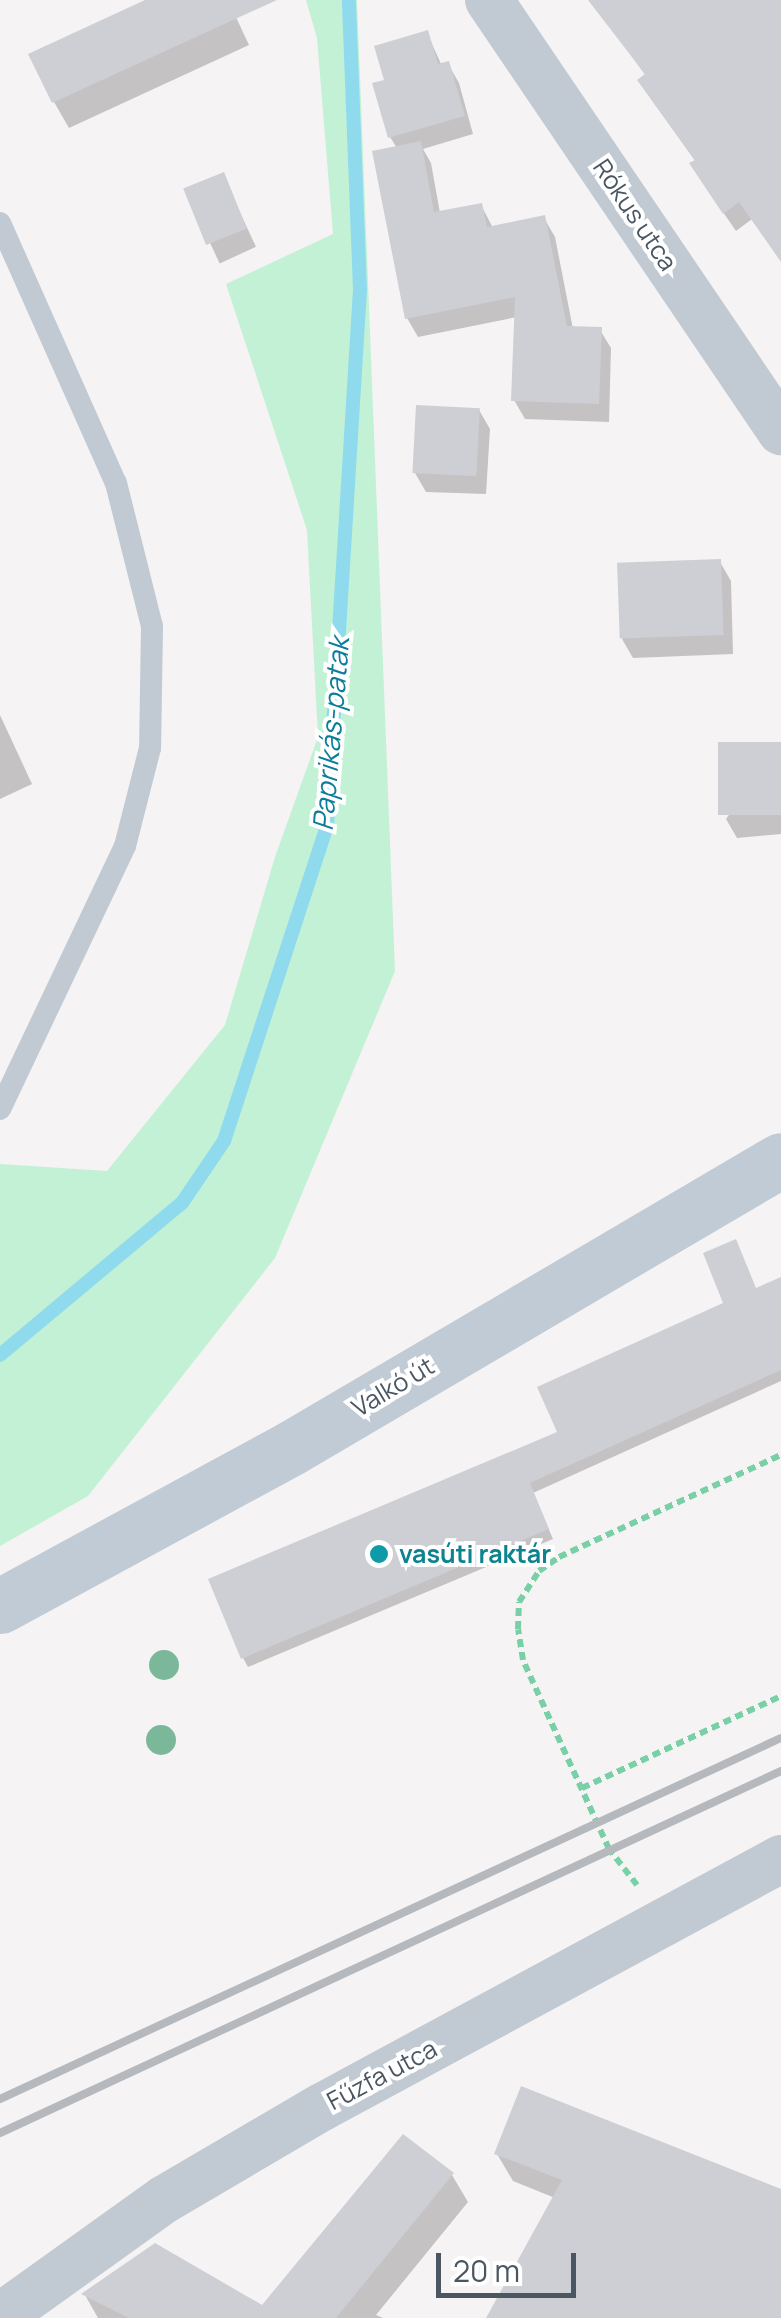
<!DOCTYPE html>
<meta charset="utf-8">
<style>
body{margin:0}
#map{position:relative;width:781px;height:2318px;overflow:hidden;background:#f5f3f3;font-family:Manrope,sans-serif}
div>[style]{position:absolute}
.green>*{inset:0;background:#c3f1d5}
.shadow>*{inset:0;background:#0003;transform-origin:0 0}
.stream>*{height:14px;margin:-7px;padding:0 7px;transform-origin:7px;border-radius:7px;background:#90daee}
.building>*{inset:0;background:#cdcfd5;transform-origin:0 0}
.path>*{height:6px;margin-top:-3px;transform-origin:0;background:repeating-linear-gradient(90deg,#7ad0a6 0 8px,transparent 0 13px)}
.lane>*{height:22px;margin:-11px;padding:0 11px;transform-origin:11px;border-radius:11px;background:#c1cad2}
.street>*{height:48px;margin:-24px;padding:0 24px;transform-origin:24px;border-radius:24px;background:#c1cad2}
.secondary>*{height:55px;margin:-27.5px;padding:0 27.5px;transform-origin:27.5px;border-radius:27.5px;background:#c1cbd6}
.rail>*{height:8px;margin:-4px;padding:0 4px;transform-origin:4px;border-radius:4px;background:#b5b8bd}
.trees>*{width:30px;height:30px;margin:-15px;border-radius:50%;background:#7bb799}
.dots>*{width:28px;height:28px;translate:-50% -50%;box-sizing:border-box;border:5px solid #fff;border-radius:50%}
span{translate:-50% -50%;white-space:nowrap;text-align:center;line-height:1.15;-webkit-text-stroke:8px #fff;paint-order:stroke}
.street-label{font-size:25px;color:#4a5661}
.culture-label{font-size:25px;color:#0d838f;font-weight:700}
.left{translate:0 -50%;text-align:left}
.water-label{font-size:28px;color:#0c7c9b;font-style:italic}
.scale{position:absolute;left:436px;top:2253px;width:140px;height:45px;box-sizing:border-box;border:5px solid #4a5661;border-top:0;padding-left:12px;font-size:30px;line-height:35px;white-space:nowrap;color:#4a5661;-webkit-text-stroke:8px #fff;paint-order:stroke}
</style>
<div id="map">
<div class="green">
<i style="clip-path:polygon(306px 0,357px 0,395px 971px,275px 1258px,88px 1496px,0 1546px,0 1164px,107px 1171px,225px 1025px,275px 857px,318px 737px,307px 530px,226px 284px,333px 234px,317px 38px)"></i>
</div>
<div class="shadow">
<i style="clip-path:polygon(151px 0,228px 0,249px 45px,69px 128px,54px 102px)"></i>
<i style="clip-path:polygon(605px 0,781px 0,781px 261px,752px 219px,736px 231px,703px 183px,696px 162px,651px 99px,640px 80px,646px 76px,596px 6px)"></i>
<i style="clip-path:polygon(427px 33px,442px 66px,448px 64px,459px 83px,473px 134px,423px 149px,431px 163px,440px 213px,481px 205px,493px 228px,544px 218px,555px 237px,573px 329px,600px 330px,611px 348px,609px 422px,525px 419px,514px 400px,517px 317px,418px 337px,407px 318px,397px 148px,390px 137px,387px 82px)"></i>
<i style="left:223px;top:176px;width:78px;height:40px;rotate:65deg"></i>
<i style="clip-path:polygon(479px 410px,490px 429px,486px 494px,426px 492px,415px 473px)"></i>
<i style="clip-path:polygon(720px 562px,731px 581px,733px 654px,633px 658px,622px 639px)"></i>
<i style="clip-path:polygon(0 715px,32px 784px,0 799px)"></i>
<i style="clip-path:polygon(781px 744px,781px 834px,737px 838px,726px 819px)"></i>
<i style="clip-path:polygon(781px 1280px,781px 1381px,533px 1493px,553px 1539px,248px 1667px,243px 1658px,756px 1291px)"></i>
<i style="clip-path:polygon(497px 2154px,781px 2192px,781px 2318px,489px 2318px,555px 2198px,513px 2181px)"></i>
<i style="clip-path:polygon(452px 2175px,468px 2202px,376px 2315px,383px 2318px,98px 2318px,85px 2295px,263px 2308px)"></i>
</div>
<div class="stream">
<i style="left:0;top:1355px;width:237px;rotate:-39.9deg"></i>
<i style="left:182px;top:1203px;width:75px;rotate:-55.9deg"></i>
<i style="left:224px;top:1141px;width:331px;rotate:-71.9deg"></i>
<i style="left:327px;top:826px;width:537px;rotate:-86.48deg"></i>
<i style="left:360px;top:290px;width:290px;rotate:-92.2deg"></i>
</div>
<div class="building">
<i style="clip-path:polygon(145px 0,277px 0,52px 103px,28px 54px)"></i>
<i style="clip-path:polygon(588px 0,781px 0,781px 262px,739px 202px,723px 214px,689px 163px,695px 160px,637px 80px,645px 74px)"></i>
<i style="clip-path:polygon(428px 30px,438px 64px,449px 61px,465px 116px,388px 138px,372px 83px,384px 80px,374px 46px)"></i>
<i style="clip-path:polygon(421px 141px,434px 212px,482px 203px,487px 227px,545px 215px,567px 326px,602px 327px,599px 404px,511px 401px,515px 297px,405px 319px,372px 151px)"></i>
<i style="left:224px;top:172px;width:61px;height:44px;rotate:68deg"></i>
<i style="left:416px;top:405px;width:64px;height:68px;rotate:3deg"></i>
<i style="left:721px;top:559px;width:76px;height:104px;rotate:88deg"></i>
<i style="left:781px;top:742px;width:73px;height:63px;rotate:90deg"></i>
<i style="clip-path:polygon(736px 1239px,756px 1288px,781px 1277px,781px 1370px,530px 1483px,549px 1529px,241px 1659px,208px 1579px,557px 1432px,537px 1387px,723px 1303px,703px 1253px)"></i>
<i style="clip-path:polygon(521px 2086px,781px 2189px,781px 2318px,486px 2318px,562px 2180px,494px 2154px)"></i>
<i style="clip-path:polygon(403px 2134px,454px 2173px,336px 2318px,129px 2318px,81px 2294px,155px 2243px,262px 2305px)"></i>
</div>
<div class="path">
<i style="left:582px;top:1788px;width:219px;rotate:-24.8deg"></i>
<i style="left:637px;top:1885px;width:46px;rotate:-127.9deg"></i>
<i style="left:609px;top:1849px;width:208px;rotate:-114.5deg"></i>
<i style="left:523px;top:1660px;width:31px;rotate:-99deg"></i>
<i style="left:518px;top:1629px;width:27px;rotate:-88deg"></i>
<i style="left:519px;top:1602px;width:37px;rotate:-57deg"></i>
<i style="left:539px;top:1571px;width:24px;rotate:-35deg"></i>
<i style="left:559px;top:1557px;width:244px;rotate:-24.7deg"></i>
</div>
<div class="lane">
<i style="left:0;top:223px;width:285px;rotate:66deg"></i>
<i style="left:116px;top:483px;width:147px;rotate:75.9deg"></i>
<i style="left:152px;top:626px;width:122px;rotate:90.9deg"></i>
<i style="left:150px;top:748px;width:101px;rotate:104.3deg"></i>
<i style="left:125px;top:846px;width:291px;rotate:115.4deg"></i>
</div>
<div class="street">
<i style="left:489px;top:0;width:521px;rotate:55.88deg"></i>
<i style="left:0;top:2317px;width:203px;rotate:-35.6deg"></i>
<i style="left:165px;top:2199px;width:182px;rotate:-30.4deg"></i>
<i style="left:322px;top:2107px;width:522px;rotate:-28.38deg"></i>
</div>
<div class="secondary">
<i style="left:0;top:1606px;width:331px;rotate:-28.5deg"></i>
<i style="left:291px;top:1448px;width:568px;rotate:-30.45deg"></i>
</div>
<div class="rail">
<i style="left:0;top:2099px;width:860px;rotate:-24.81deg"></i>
<i style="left:0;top:2133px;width:861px;rotate:-24.87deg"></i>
</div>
<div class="trees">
<i style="left:164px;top:1665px"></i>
<i style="left:161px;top:1740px"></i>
</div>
<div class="dots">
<i style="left:379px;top:1554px;background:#0f9aa8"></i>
</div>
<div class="street-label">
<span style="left:635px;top:215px;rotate:56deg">Rókus utca</span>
<span style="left:393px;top:1387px;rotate:-31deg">Valkó út</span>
<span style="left:382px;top:2075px;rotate:-28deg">Fűzfa utca</span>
</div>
<div class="culture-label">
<span class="left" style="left:399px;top:1554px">vasúti raktár</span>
</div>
<div class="water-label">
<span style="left:330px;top:734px;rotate:-85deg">Paprikás-patak</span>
</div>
<div class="scale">20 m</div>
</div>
